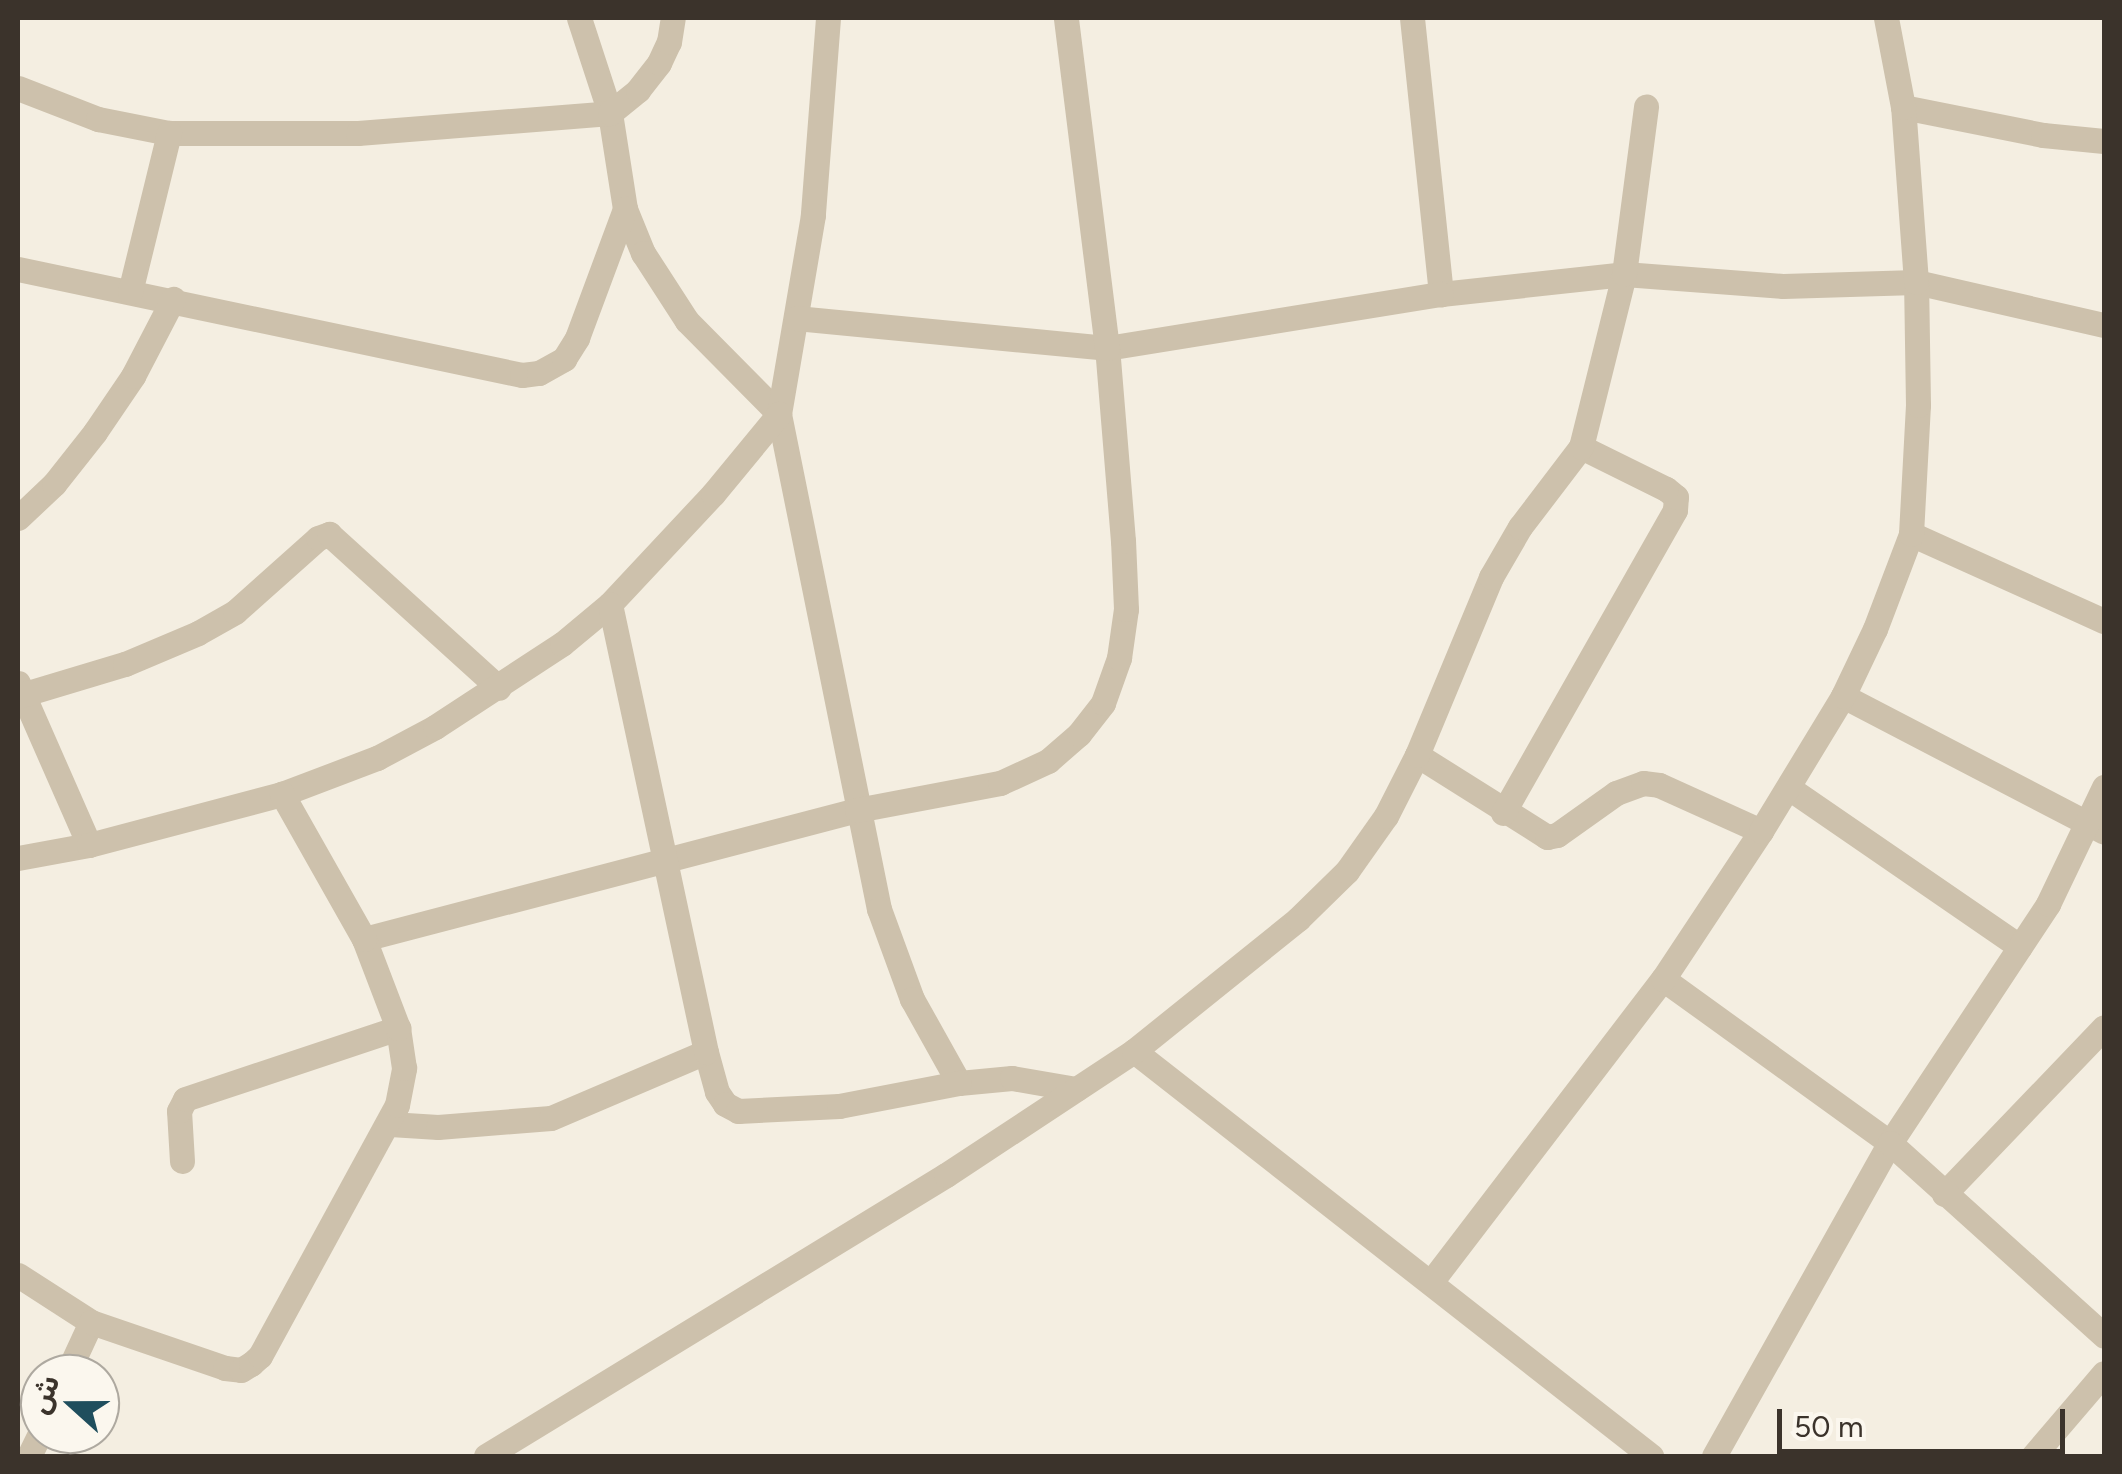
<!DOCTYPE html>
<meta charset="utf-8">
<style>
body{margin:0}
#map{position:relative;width:2122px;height:1474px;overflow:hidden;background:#f4eee1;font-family:Figtree,"Noto Sans Arabic",sans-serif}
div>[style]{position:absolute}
.minor>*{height:25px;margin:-12.5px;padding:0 12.5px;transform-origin:12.5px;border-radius:12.5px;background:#cdc1ac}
span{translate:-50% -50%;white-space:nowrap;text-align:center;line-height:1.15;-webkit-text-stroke:8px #fbf7ee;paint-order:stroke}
.frame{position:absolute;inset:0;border:20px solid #3b332b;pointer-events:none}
.north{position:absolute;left:20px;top:1354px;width:100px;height:100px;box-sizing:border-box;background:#fbf7ee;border:2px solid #aea9a0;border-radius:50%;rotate:291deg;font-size:28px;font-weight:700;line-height:40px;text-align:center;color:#3b332b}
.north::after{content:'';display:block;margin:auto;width:35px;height:45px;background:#1f4e5d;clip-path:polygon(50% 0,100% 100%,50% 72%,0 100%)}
.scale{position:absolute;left:1777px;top:1409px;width:288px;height:45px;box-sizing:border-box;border:5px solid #3b332b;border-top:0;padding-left:12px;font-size:30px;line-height:35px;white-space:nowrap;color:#3b332b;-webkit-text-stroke:8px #fbf7ee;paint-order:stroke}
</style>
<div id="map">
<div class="minor">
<i style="left:579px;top:18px;width:100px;rotate:71.9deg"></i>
<i style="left:610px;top:113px;width:97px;rotate:81.1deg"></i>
<i style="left:625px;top:209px;width:48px;rotate:67.8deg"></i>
<i style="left:643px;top:253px;width:81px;rotate:57.1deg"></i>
<i style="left:687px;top:321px;width:131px;rotate:45.3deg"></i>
<i style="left:828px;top:18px;width:198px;rotate:94.4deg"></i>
<i style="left:813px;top:215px;width:202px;rotate:99.7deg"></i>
<i style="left:779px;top:414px;width:505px;rotate:78.58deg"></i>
<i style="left:879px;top:909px;width:96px;rotate:69.9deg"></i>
<i style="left:912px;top:999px;width:96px;rotate:60.8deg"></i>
<i style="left:959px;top:1083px;width:53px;rotate:-5.4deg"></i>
<i style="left:1012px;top:1078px;width:65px;rotate:9.8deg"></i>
<i style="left:1412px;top:18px;width:278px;rotate:84deg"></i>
<i style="left:1441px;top:294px;width:184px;rotate:-6.2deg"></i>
<i style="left:1624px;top:274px;width:159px;rotate:4.3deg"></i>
<i style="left:1783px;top:286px;width:133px;rotate:-1.7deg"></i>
<i style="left:1916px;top:282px;width:193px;rotate:12.9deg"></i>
<i style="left:18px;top:88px;width:86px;rotate:21.2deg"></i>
<i style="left:98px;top:119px;width:72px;rotate:11.2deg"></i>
<i style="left:169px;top:133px;width:189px"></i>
<i style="left:358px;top:133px;width:253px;rotate:-4.5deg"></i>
<i style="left:610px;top:113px;width:36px;rotate:-39deg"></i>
<i style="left:638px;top:90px;width:34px;rotate:-52deg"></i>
<i style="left:659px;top:63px;width:23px;rotate:-65deg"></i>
<i style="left:669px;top:42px;width:24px;rotate:-81deg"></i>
<i style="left:1903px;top:107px;width:143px;rotate:11.3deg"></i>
<i style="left:2043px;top:135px;width:61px;rotate:5.6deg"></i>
<i style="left:18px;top:269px;width:515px;rotate:11.88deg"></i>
<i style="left:522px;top:375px;width:17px;rotate:-7deg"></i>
<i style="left:539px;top:373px;width:29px;rotate:-29deg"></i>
<i style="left:564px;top:359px;width:25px;rotate:-58deg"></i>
<i style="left:577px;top:338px;width:138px;rotate:-69.6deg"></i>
<i style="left:130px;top:292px;width:164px;rotate:-76.2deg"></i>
<i style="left:796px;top:318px;width:312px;rotate:5.5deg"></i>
<i style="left:1107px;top:348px;width:338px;rotate:-9.2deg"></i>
<i style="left:18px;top:518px;width:50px;rotate:-43.4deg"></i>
<i style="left:54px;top:484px;width:66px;rotate:-51.7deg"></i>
<i style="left:95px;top:432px;width:68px;rotate:-55.8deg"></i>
<i style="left:133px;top:376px;width:87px;rotate:-62.5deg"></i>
<i style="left:1911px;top:534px;width:212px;rotate:24.3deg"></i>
<i style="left:18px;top:683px;width:177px;rotate:66.3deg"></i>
<i style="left:18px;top:696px;width:112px;rotate:-16.7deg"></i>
<i style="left:125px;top:664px;width:79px;rotate:-23deg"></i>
<i style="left:198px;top:633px;width:43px;rotate:-29.6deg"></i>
<i style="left:235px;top:612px;width:111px;rotate:-41.7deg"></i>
<i style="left:318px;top:538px;width:12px;rotate:-20deg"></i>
<i style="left:329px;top:534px;width:229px;rotate:42.2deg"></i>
<i style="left:1843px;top:696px;width:294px;rotate:27.5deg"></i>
<i style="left:1417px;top:755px;width:154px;rotate:32.2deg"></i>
<i style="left:1547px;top:837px;width:10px;rotate:-11deg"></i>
<i style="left:1557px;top:835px;width:72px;rotate:-35.4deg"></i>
<i style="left:1616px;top:793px;width:29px;rotate:-20deg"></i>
<i style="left:1643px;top:783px;width:16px;rotate:7deg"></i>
<i style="left:1659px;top:785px;width:112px;rotate:24.3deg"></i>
<i style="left:1789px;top:788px;width:280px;rotate:34.5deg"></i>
<i style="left:1503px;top:813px;width:348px;rotate:-60.4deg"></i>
<i style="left:1675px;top:510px;width:13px;rotate:-86deg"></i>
<i style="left:1676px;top:497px;width:13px;rotate:-141deg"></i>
<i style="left:1666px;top:489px;width:95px;rotate:-153.7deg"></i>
<i style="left:18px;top:858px;width:72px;rotate:-10.4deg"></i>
<i style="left:89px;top:845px;width:200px;rotate:-14.8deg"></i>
<i style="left:282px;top:794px;width:102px;rotate:-20.8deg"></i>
<i style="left:377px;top:758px;width:66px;rotate:-28.1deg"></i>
<i style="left:435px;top:727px;width:152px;rotate:-33.2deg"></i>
<i style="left:562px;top:644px;width:62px;rotate:-39.8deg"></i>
<i style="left:610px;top:604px;width:151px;rotate:-46.9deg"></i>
<i style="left:713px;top:494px;width:104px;rotate:-50.5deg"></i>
<i style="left:364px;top:939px;width:510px;rotate:-14.66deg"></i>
<i style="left:857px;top:810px;width:146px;rotate:-10.7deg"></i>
<i style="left:1000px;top:783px;width:53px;rotate:-24.6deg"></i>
<i style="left:1048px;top:761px;width:41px;rotate:-41.1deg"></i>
<i style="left:1079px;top:734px;width:39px;rotate:-52deg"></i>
<i style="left:1103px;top:703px;width:48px;rotate:-70.4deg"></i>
<i style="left:1119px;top:658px;width:49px;rotate:-81.9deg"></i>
<i style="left:1126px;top:609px;width:68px;rotate:-92.5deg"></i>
<i style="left:1123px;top:541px;width:194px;rotate:-94.7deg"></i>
<i style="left:1107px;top:348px;width:333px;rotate:-97.1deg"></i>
<i style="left:1663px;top:979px;width:280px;rotate:35.8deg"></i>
<i style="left:1890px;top:1143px;width:287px;rotate:-56.5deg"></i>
<i style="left:2048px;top:904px;width:130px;rotate:-64.4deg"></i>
<i style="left:1134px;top:1051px;width:657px;rotate:38.07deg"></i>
<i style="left:706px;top:1052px;width:41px;rotate:74.6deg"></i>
<i style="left:717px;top:1092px;width:14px;rotate:56deg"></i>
<i style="left:725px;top:1104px;width:15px;rotate:28deg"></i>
<i style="left:738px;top:1111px;width:101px;rotate:-2.8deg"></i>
<i style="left:839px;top:1106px;width:122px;rotate:-10.9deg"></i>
<i style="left:390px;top:1124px;width:48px;rotate:3.6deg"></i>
<i style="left:438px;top:1127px;width:113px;rotate:-4.6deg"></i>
<i style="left:551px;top:1118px;width:168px;rotate:-23.1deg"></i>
<i style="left:706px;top:1052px;width:458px;rotate:-102.1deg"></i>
<i style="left:182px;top:1161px;width:50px;rotate:-93.4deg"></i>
<i style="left:179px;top:1111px;width:13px;rotate:-63deg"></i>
<i style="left:185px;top:1099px;width:225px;rotate:-18.4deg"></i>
<i style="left:1944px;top:1194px;width:231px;rotate:-46.2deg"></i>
<i style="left:18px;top:1275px;width:87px;rotate:32.8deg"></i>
<i style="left:1431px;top:1282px;width:382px;rotate:-52.6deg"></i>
<i style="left:1663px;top:979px;width:178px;rotate:-56.5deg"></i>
<i style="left:1761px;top:831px;width:158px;rotate:-58.7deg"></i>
<i style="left:1843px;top:696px;width:74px;rotate:-64.5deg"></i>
<i style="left:1875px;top:629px;width:102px;rotate:-69.2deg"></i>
<i style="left:1911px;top:534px;width:129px;rotate:-86.9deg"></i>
<i style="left:1918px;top:405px;width:123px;rotate:-90.9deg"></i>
<i style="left:1916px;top:282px;width:175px;rotate:-94.2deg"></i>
<i style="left:1903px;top:107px;width:91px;rotate:-100.8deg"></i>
<i style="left:67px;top:1374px;width:57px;rotate:-65.2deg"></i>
<i style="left:91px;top:1322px;width:142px;rotate:18.9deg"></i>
<i style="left:225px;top:1368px;width:16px;rotate:7deg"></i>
<i style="left:241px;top:1370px;width:12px;rotate:-31deg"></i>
<i style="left:251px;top:1364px;width:12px;rotate:-42deg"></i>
<i style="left:260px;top:1356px;width:286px;rotate:-61.4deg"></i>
<i style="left:397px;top:1105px;width:38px;rotate:-79deg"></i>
<i style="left:404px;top:1068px;width:40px;rotate:-98.5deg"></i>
<i style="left:398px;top:1028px;width:95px;rotate:-110.9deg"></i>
<i style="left:364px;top:939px;width:167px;rotate:-119.5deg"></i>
<i style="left:29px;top:1456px;width:25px;rotate:-64deg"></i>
<i style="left:486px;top:1456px;width:539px;rotate:-31.42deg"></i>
<i style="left:946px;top:1175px;width:225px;rotate:-33.4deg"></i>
<i style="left:1134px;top:1051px;width:211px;rotate:-38.8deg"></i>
<i style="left:1298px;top:919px;width:69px;rotate:-44.4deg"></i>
<i style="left:1347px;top:871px;width:67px;rotate:-54.7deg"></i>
<i style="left:1386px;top:816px;width:68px;rotate:-63.1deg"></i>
<i style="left:1417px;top:755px;width:193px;rotate:-67.4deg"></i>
<i style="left:1491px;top:577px;width:58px;rotate:-59.9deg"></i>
<i style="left:1520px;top:527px;width:101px;rotate:-52.7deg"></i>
<i style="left:1581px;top:447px;width:178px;rotate:-76deg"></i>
<i style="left:1624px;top:274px;width:169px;rotate:-82.5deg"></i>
<i style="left:1714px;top:1456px;width:359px;rotate:-60.7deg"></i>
<i style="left:1890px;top:1143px;width:288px;rotate:42deg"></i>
<i style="left:2033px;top:1456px;width:109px;rotate:-49.5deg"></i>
</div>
<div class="frame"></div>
<div class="north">ش</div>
<div class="scale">50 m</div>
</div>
